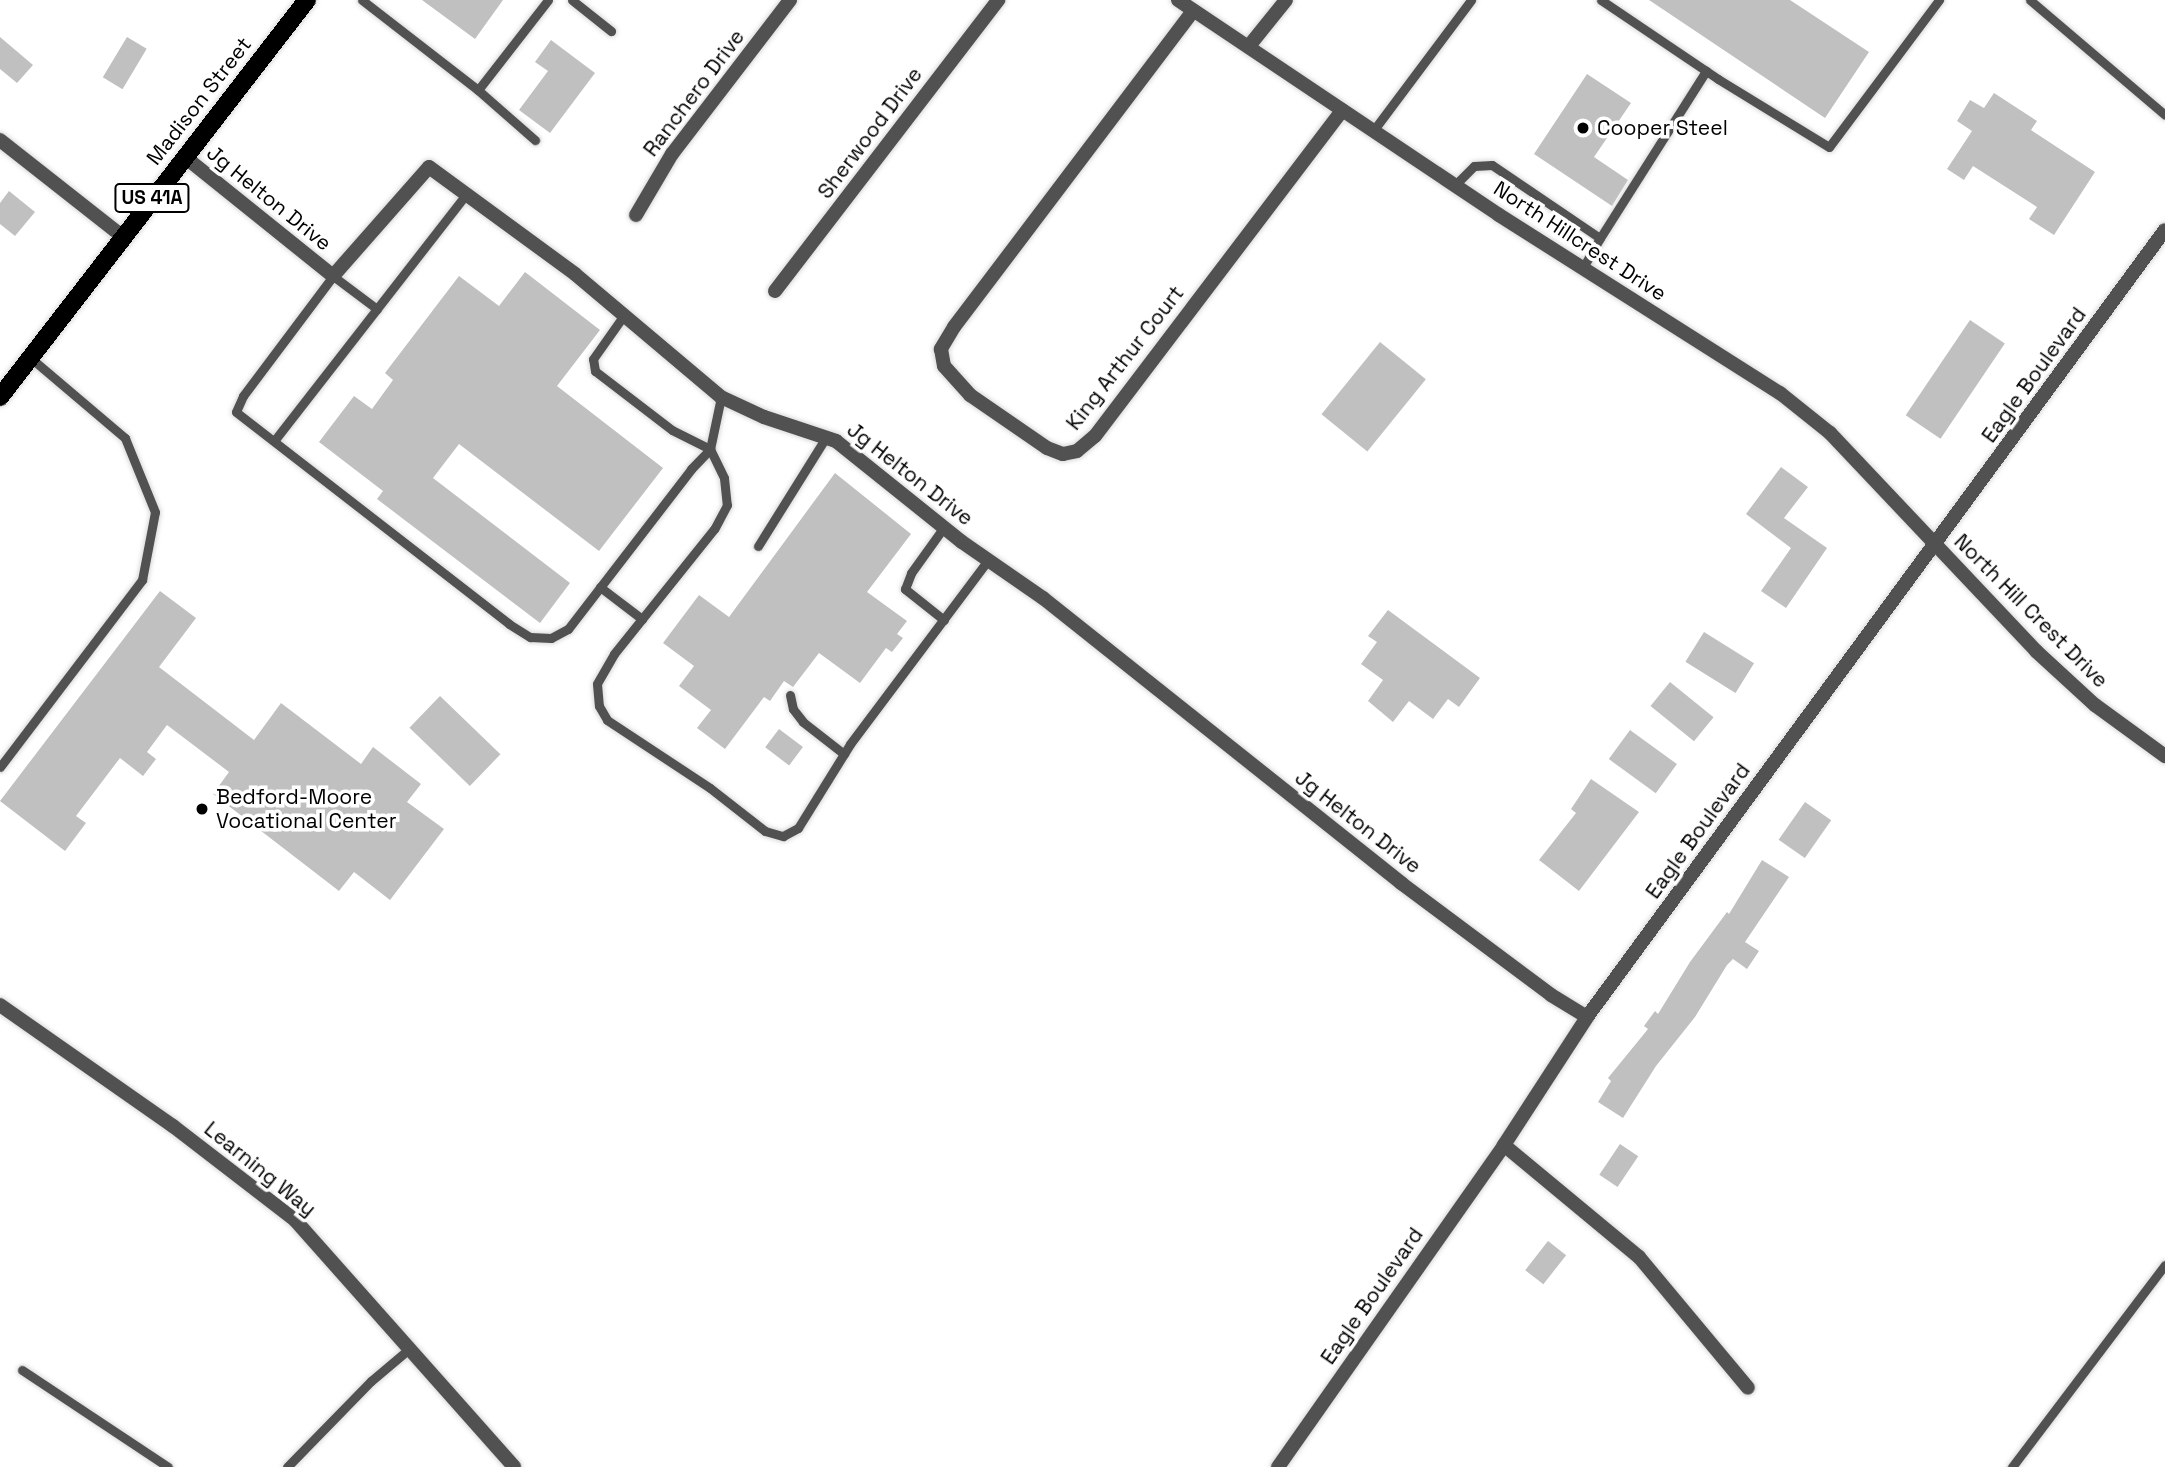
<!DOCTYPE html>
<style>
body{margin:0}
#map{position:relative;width:2165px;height:1467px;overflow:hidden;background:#fff;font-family:"Space Grotesk",sans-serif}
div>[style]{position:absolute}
.building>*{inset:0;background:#c0c0c0;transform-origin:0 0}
.roads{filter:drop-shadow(0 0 2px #dbdbdb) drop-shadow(0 0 2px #dbdbdb)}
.service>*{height:9px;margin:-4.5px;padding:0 4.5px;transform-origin:4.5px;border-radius:4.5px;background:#515151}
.minor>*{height:14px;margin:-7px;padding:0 7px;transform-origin:7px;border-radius:7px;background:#515151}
.tertiary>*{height:14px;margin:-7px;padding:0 7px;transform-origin:7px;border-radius:7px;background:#515151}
.primary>*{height:18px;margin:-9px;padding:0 9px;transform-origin:9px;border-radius:9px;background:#000}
.dots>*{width:19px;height:19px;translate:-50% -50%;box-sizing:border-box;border:4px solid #fff;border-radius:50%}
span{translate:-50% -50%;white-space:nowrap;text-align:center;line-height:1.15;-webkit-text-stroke:7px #fff;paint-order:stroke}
.shield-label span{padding:2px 5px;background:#fff;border:2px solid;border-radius:5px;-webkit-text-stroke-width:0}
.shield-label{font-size:19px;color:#000;font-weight:700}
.street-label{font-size:21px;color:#000}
.poi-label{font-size:21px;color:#000}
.left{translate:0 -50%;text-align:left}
</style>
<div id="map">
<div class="building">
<i style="clip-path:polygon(422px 0,503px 0,475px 39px)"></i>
<i style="clip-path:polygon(1649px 0,1790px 0,1869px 52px,1825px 118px)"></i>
<i style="clip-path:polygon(0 37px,33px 65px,17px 83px,0 69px)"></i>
<i style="left:127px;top:37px;width:23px;height:47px;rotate:31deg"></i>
<i style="clip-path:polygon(551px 40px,595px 73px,550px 133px,519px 110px,548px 71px,535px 62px)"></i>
<i style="clip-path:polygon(1587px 74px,1631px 103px,1594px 157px,1628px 180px,1612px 206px,1534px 154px)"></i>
<i style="clip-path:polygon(1994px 93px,2037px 121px,2031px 130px,2095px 172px,2054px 235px,2029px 219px,2037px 207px,1973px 166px,1964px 180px,1947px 169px,1972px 131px,1957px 121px,1970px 100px,1984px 108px)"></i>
<i style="clip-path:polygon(9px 191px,35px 212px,15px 236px,0 224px,0 203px)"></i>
<i style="clip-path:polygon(525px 272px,600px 330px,557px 386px,663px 468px,599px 551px,459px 444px,433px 478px,570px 583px,540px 623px,377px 499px,383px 491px,319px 442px,354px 396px,372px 409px,393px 380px,385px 373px,459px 276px,499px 306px)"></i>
<i style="left:1970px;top:320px;width:42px;height:115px;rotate:34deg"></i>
<i style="left:1380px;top:342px;width:59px;height:93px;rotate:39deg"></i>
<i style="clip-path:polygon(1781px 467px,1808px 487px,1784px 518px,1827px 548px,1786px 608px,1761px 591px,1791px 548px,1746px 514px)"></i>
<i style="clip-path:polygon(835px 473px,911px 534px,867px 592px,907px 621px,897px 634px,903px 638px,892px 652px,886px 648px,860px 683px,819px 653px,793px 687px,784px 681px,770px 701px,764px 697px,725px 749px,697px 728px,711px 710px,679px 686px,694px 666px,663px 643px,699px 595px,729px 617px)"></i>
<i style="clip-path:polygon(160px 591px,196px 618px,159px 667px,254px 740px,281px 703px,361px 764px,373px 747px,421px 784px,407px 802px,444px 829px,390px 900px,354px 872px,339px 891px,213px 794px,229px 772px,167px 725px,147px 752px,156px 759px,143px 776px,120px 758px,76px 816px,86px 823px,65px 851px,0 801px)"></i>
<i style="clip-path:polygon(1388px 610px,1480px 678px,1459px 707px,1448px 699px,1433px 719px,1409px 701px,1393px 722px,1368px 701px,1383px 680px,1361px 664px,1377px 642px,1368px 636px)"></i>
<i style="left:1704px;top:632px;width:59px;height:35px;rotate:32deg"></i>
<i style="left:1670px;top:682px;width:56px;height:31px;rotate:39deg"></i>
<i style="left:440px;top:696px;width:84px;height:44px;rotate:44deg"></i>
<i style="left:779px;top:729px;width:30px;height:23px;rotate:37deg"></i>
<i style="left:1630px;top:730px;width:58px;height:36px;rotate:36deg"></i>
<i style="clip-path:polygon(1591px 779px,1639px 812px,1579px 891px,1539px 860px,1576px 813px,1571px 809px)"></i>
<i style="left:1805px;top:802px;width:32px;height:46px;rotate:35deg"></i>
<i style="clip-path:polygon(1762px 860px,1789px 877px,1745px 942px,1759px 951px,1747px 969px,1733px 959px,1727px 965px,1695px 1017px,1656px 1066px,1623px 1118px,1598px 1102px,1611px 1081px,1608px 1078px,1648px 1029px,1644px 1026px,1655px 1011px,1658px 1014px,1690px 962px,1727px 912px,1729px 914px)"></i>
<i style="left:1620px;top:1144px;width:22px;height:37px;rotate:34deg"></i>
<i style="left:1548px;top:1241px;width:23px;height:37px;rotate:38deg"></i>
</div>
<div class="roads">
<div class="service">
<i style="left:362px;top:0;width:147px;rotate:37.8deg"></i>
<i style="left:478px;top:90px;width:76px;rotate:41.3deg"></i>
<i style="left:572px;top:0;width:50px;rotate:38.5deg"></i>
<i style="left:1601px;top:0;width:141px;rotate:34deg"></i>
<i style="left:1718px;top:79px;width:130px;rotate:31.5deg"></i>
<i style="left:1829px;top:147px;width:184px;rotate:-53.2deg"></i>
<i style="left:2030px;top:0;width:177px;rotate:40.4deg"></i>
<i style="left:478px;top:90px;width:114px;rotate:-52.1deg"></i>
<i style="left:1373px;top:131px;width:164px;rotate:-53.2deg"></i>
<i style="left:1455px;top:185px;width:27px;rotate:-45deg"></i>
<i style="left:1474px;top:166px;width:18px;rotate:-3deg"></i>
<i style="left:1492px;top:165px;width:130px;rotate:34.1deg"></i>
<i style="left:1600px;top:238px;width:34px;rotate:120deg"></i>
<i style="left:1600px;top:238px;width:198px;rotate:-57.6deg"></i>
<i style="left:377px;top:309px;width:55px;rotate:-143.1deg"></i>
<i style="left:333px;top:276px;width:150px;rotate:126.9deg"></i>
<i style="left:243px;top:396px;width:17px;rotate:114deg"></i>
<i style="left:236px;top:412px;width:346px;rotate:37.8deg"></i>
<i style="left:509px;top:624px;width:25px;rotate:32deg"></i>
<i style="left:530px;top:637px;width:21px;rotate:3deg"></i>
<i style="left:551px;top:638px;width:19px;rotate:-28deg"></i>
<i style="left:568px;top:629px;width:202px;rotate:-52.4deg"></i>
<i style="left:691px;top:469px;width:28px;rotate:-46deg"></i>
<i style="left:710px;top:449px;width:42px;rotate:-153.4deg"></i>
<i style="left:672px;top:430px;width:97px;rotate:-142.5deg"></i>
<i style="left:595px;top:371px;width:12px;rotate:-99deg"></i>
<i style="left:593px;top:359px;width:54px;rotate:-54.8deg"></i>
<i style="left:721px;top:397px;width:53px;rotate:101.9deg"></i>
<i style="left:710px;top:449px;width:32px;rotate:64deg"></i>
<i style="left:724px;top:478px;width:27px;rotate:84deg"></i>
<i style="left:727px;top:505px;width:27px;rotate:118deg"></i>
<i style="left:714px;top:529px;width:160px;rotate:128.7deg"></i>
<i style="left:614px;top:654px;width:34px;rotate:120deg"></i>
<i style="left:597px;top:684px;width:22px;rotate:85deg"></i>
<i style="left:599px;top:706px;width:16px;rotate:60deg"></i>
<i style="left:607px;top:720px;width:123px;rotate:33.4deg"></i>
<i style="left:710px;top:788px;width:70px;rotate:38deg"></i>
<i style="left:765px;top:831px;width:19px;rotate:16deg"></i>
<i style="left:783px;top:836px;width:17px;rotate:-28deg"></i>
<i style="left:798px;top:828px;width:99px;rotate:-58.2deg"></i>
<i style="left:850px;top:744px;width:230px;rotate:-53.1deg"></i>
<i style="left:274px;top:441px;width:313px;rotate:-52.1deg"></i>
<i style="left:758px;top:546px;width:128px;rotate:-58deg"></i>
<i style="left:600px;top:587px;width:53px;rotate:37.3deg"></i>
<i style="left:944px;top:620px;width:50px;rotate:-141.5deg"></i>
<i style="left:905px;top:589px;width:17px;rotate:-69deg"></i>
<i style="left:911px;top:573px;width:57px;rotate:-54.3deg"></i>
<i style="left:790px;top:695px;width:14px;rotate:78deg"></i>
<i style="left:793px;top:709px;width:16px;rotate:52deg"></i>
<i style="left:803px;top:722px;width:52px;rotate:38deg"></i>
<i style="left:0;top:767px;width:235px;rotate:-52.8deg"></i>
<i style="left:142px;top:580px;width:69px;rotate:-79.2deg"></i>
<i style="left:155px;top:512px;width:80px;rotate:-112.1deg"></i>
<i style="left:125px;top:438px;width:122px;rotate:-139.7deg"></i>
<i style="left:22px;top:1370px;width:175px;rotate:33.6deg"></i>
<i style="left:287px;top:1467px;width:120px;rotate:-45.7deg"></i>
<i style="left:371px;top:1381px;width:50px;rotate:-40.1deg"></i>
<i style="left:2012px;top:1467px;width:253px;rotate:-52.9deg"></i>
</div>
<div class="minor">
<i style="left:1193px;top:11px;width:396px;rotate:127.1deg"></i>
<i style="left:954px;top:327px;width:26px;rotate:121deg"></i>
<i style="left:941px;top:349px;width:17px;rotate:80deg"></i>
<i style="left:944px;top:366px;width:39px;rotate:48deg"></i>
<i style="left:970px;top:395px;width:93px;rotate:34.5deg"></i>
<i style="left:1047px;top:448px;width:17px;rotate:21deg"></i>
<i style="left:1063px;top:454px;width:14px;rotate:-12deg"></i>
<i style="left:1077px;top:451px;width:23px;rotate:-40deg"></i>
<i style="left:1095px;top:436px;width:409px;rotate:-52.8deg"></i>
<i style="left:1249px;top:46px;width:59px;rotate:-51.2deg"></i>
<i style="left:0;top:140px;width:155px;rotate:38.2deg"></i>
<i style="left:185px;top:157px;width:190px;rotate:38.8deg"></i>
<i style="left:333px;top:276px;width:145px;rotate:-48.6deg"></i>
<i style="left:429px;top:167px;width:181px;rotate:36.2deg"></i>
<i style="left:575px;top:274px;width:191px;rotate:40.1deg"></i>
<i style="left:721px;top:397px;width:47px;rotate:24.9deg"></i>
<i style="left:764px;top:417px;width:76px;rotate:18.4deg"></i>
<i style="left:836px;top:441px;width:161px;rotate:38.7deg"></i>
<i style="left:962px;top:542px;width:98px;rotate:34.7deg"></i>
<i style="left:1043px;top:598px;width:458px;rotate:38.5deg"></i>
<i style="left:1401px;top:883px;width:187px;rotate:36.7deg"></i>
<i style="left:1551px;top:995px;width:42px;rotate:31.4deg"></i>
<i style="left:636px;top:215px;width:71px;rotate:-59.5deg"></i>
<i style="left:672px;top:154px;width:194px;rotate:-52.5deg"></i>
<i style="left:775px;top:291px;width:367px;rotate:-52.5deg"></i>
<i style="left:0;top:1005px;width:211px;rotate:35deg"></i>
<i style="left:173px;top:1126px;width:154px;rotate:37.6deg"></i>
<i style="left:295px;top:1220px;width:330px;rotate:48.4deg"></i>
<i style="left:1504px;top:1145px;width:175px;rotate:39.7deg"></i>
<i style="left:1639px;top:1257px;width:170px;rotate:50.2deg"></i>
<i style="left:1278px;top:1467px;width:393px;rotate:-54.9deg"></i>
<i style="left:1504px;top:1145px;width:153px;rotate:-57deg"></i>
<i style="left:1587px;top:1017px;width:976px;rotate:-53.71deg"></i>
</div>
<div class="tertiary">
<i style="left:1178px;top:0;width:386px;rotate:33.8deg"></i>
<i style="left:1499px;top:215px;width:333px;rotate:32.4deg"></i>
<i style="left:1780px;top:393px;width:64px;rotate:38.7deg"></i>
<i style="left:1830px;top:433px;width:300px;rotate:46.6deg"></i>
<i style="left:2036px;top:651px;width:80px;rotate:42.5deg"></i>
<i style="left:2095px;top:705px;width:87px;rotate:36.1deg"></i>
</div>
<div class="primary">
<i style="left:0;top:397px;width:502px;rotate:-52.29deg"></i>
</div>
</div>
<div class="dots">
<i style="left:1583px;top:128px;background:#000"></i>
<i style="left:202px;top:809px;background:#000"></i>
</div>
<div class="shield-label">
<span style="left:152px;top:198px">US 41A</span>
</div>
<div class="street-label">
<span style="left:694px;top:93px;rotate:-53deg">Ranchero Drive</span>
<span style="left:199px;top:101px;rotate:-52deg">Madison Street</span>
<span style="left:870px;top:133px;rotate:-53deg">Sherwood Drive</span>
<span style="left:269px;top:198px;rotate:39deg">Jg Helton Drive</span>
<span style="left:1580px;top:241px;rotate:33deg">North Hillcrest Drive</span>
<span style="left:1125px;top:358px;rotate:-52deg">King Arthur Court</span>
<span style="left:2034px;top:375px;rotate:-54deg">Eagle Boulevard</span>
<span style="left:910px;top:474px;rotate:38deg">Jg Helton Drive</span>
<span style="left:2031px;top:611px;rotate:45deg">North Hill Crest Drive</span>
<span style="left:1358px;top:822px;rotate:38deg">Jg Helton Drive</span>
<span style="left:1698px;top:831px;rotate:-54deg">Eagle Boulevard</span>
<span style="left:260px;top:1169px;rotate:39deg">Learning Way</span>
<span style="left:1372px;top:1296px;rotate:-55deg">Eagle Boulevard</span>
</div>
<div class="poi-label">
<span class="left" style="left:1597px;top:128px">Cooper Steel</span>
<span class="left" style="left:216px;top:809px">Bedford-Moore<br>Vocational Center</span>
</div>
</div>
